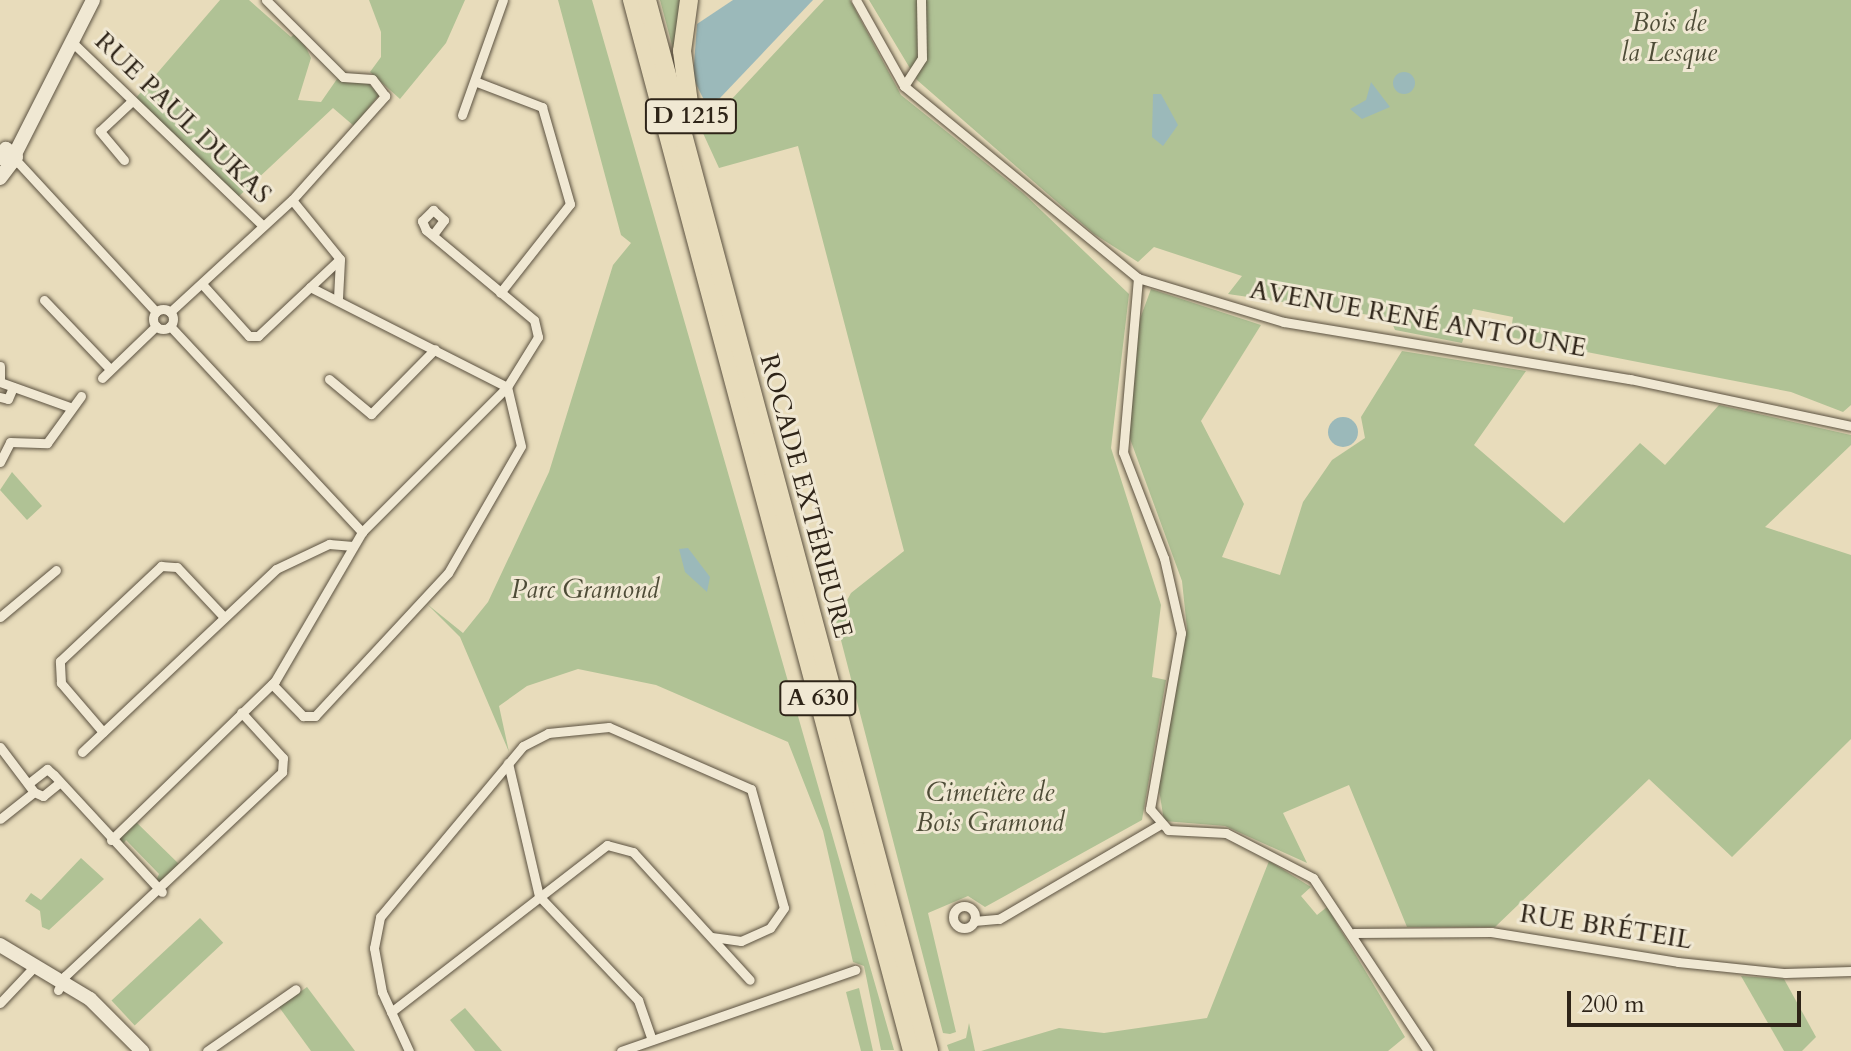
<!DOCTYPE html>
<meta charset="utf-8">
<style>
body{margin:0}
#map{position:relative;width:1851px;height:1051px;overflow:hidden;background:#e8dcbb;font-family:Cardo,serif}
div>[style]{position:absolute}
.green>*{inset:0;background:#b0c295;transform-origin:0 0}
.water>*{inset:0;background:#9bb9ba}
.round{border-radius:50%}
.roads{filter:drop-shadow(0 0 2px #5c5241) drop-shadow(0 0 2px #5c5241)}
.street>*{height:9px;margin:-4.5px;padding:0 4.5px;transform-origin:4.5px;border-radius:4.5px;background:#f0e8d3}
.street>.ring{margin:-4.5px;padding:0;box-sizing:content-box;background:none;border:9px solid #f0e8d3;border-radius:50%}
.secondary>*{height:14px;margin:-7px;padding:0 7px;transform-origin:7px;border-radius:7px;background:#f0e8d3}
.highway>*{height:18px;margin:-9px;padding:0 9px;transform-origin:9px;border-radius:9px;background:#e8dcbb}
span{translate:-50% -50%;white-space:nowrap;text-align:center;line-height:1.15;-webkit-text-stroke:6px #f0e8d3;paint-order:stroke}
.shield-label span{padding:2px 6px;background:#f0e8d3;border:2px solid;border-radius:6px;-webkit-text-stroke-width:0}
.shield-label{font-size:24px;color:#2e2418;font-weight:700}
.park-label{font-size:26px;color:#4e4c37;font-style:italic}
.street-label{font-size:26px;color:#2e2418}
.scale{position:absolute;left:1567px;top:991px;width:234px;height:36px;box-sizing:border-box;border:4px solid #2e2418;border-top:0;padding-left:10px;font-size:24px;line-height:28px;white-space:nowrap;color:#2e2418;-webkit-text-stroke:6px #f0e8d3;paint-order:stroke}
</style>
<div id="map">
<div class="green">
<i style="clip-path:polygon(220px 0,249px 0,291px 37px,298px 31px,311px 58px,298px 100px,321px 102px,337px 79px,368px 83px,379px 95px,354px 126px,333px 108px,238px 197px,135px 99px)"></i>
<i style="clip-path:polygon(369px 0,465px 0,446px 43px,400px 99px,370px 72px,381px 57px,381px 32px)"></i>
<i style="clip-path:polygon(558px 0,592px 0,894px 1050px,881px 1050px,864px 966px,853px 962px,823px 831px,788px 742px,656px 685px,578px 669px,527px 686px,499px 706px,509px 752px,460px 637px,427px 604px,463px 633px,488px 602px,549px 472px,613px 265px,631px 243px,621px 235px)"></i>
<i style="clip-path:polygon(660px 0,685px 0,677px 64px)"></i>
<i style="clip-path:polygon(824px 0,850px 0,901px 95px,1023px 193px,1129px 294px,1111px 448px,1161px 605px,1152px 677px,1166px 680px,1142px 820px,985px 907px,968px 896px,928px 913px,956px 1032px,950px 1034px,943px 1033px,836px 621px,851px 593px,904px 551px,798px 146px,719px 168px,702px 131px)"></i>
<i style="clip-path:polygon(869px 0,1851px 0,1851px 405px,1843px 412px,1791px 392px,1510px 337px,1513px 317px,1473px 309px,1462px 343px,1395px 330px,1390px 318px,1228px 294px,1242px 276px,1154px 247px,1138px 262px,1094px 234px,917px 80px)"></i>
<i style="clip-path:polygon(1151px 289px,1261px 325px,1201px 421px,1244px 504px,1222px 557px,1280px 575px,1303px 502px,1332px 460px,1365px 438px,1361px 417px,1402px 351px,1526px 371px,1474px 445px,1564px 523px,1640px 443px,1665px 465px,1719px 405px,1851px 435px,1851px 445px,1765px 527px,1851px 555px,1851px 739px,1732px 857px,1649px 779px,1495px 927px,1407px 927px,1349px 785px,1283px 813px,1307px 863px,1225px 826px,1164px 821px,1158px 783px,1187px 629px,1182px 581px,1129px 436px,1137px 327px)"></i>
<i style="clip-path:polygon(12px 472px,42px 506px,27px 520px,0 490px)"></i>
<i style="clip-path:polygon(135px 821px,181px 866px,165px 882px,156px 881px,159px 874px,126px 840px,122px 846px,120px 835px)"></i>
<i style="clip-path:polygon(81px 858px,104px 879px,49px 930px,42px 927px,40px 911px,25px 901px,31px 893px,41px 900px)"></i>
<i style="clip-path:polygon(1269px 861px,1311px 887px,1301px 896px,1317px 915px,1327px 907px,1405px 1037px,1388px 1051px,981px 1051px,1059px 1028px,1104px 1033px,1207px 1018px)"></i>
<i style="left:200px;top:918px;width:34px;height:121px;rotate:47deg"></i>
<i style="clip-path:polygon(1741px 976px,1784px 979px,1816px 1037px,1802px 1051px,1784px 1051px)"></i>
<i style="clip-path:polygon(307px 987px,355px 1051px,311px 1051px,279px 1007px)"></i>
<i style="clip-path:polygon(859px 988px,873px 1051px,861px 1051px,846px 992px)"></i>
<i style="clip-path:polygon(465px 1008px,502px 1051px,475px 1051px,450px 1020px)"></i>
<i style="clip-path:polygon(969px 1023px,975px 1051px,949px 1051px,947px 1045px,966px 1038px)"></i>
</div>
<div class="water">
<i style="clip-path:polygon(733px 0,813px 0,720px 98px,705px 102px,693px 78px,697px 24px)"></i>
<i class="round" style="left:1393px;top:72px;width:22px;height:22px"></i>
<i style="clip-path:polygon(1371px 82px,1390px 107px,1362px 119px,1350px 109px,1366px 100px)"></i>
<i style="clip-path:polygon(1153px 94px,1161px 94px,1178px 125px,1163px 146px,1152px 137px)"></i>
<i class="round" style="left:1328px;top:417px;width:30px;height:30px"></i>
<i style="clip-path:polygon(688px 548px,710px 577px,707px 592px,685px 572px,679px 549px)"></i>
</div>
<div class="roads">
<div class="street">
<i style="left:856px;top:0;width:98px;rotate:60.8deg"></i>
<i style="left:904px;top:86px;width:303px;rotate:39.4deg"></i>
<i style="left:1138px;top:278px;width:152px;rotate:16.8deg"></i>
<i style="left:1284px;top:322px;width:351px;rotate:9.4deg"></i>
<i style="left:1630px;top:379px;width:226px;rotate:12deg"></i>
<i style="left:72px;top:42px;width:265px;rotate:43.9deg"></i>
<i style="left:477px;top:82px;width:70px;rotate:21deg"></i>
<i style="left:542px;top:107px;width:101px;rotate:73.9deg"></i>
<i style="left:570px;top:204px;width:113px;rotate:128.2deg"></i>
<i style="left:904px;top:86px;width:33px;rotate:-57deg"></i>
<i style="left:922px;top:58px;width:58px;rotate:-91deg"></i>
<i style="left:462px;top:115px;width:122px;rotate:-70.4deg"></i>
<i style="left:15px;top:159px;width:208px;rotate:47.3deg"></i>
<i style="left:124px;top:160px;width:38px;rotate:-130deg"></i>
<i style="left:100px;top:131px;width:44px;rotate:-43.2deg"></i>
<i style="left:1138px;top:278px;width:175px;rotate:94.9deg"></i>
<i style="left:1123px;top:452px;width:114px;rotate:68.9deg"></i>
<i style="left:1164px;top:558px;width:77px;rotate:77.2deg"></i>
<i style="left:1181px;top:633px;width:179px;rotate:100deg"></i>
<i style="left:1150px;top:809px;width:28px;rotate:49deg"></i>
<i style="left:1168px;top:830px;width:58px;rotate:3deg"></i>
<i style="left:1226px;top:833px;width:98px;rotate:27.3deg"></i>
<i style="left:1313px;top:878px;width:208px;rotate:56.4deg"></i>
<i style="left:202px;top:284px;width:70px;rotate:47.9deg"></i>
<i style="left:249px;top:336px;width:9px"></i>
<i style="left:258px;top:336px;width:112px;rotate:-43.2deg"></i>
<i style="left:340px;top:259px;width:76px;rotate:-129.1deg"></i>
<i style="left:310px;top:287px;width:221px;rotate:26.9deg"></i>
<i style="left:338px;top:298px;width:39px;rotate:-87deg"></i>
<i style="left:44px;top:300px;width:95px;rotate:46.3deg"></i>
<i class="ring" style="left:153px;top:309px;width:11px;height:11px"></i>
<i style="left:170px;top:312px;width:166px;rotate:-42.6deg"></i>
<i style="left:292px;top:200px;width:140px;rotate:-48.2deg"></i>
<i style="left:385px;top:96px;width:21px;rotate:-127deg"></i>
<i style="left:372px;top:79px;width:29px;rotate:-176deg"></i>
<i style="left:343px;top:77px;width:109px;rotate:-135deg"></i>
<i style="left:170px;top:326px;width:282px;rotate:47deg"></i>
<i style="left:0;top:366px;width:14px;rotate:90deg"></i>
<i style="left:102px;top:378px;width:75px;rotate:-43.9deg"></i>
<i style="left:329px;top:379px;width:55px;rotate:39.8deg"></i>
<i style="left:371px;top:414px;width:91px;rotate:-45.4deg"></i>
<i style="left:0;top:382px;width:74px;rotate:19.7deg"></i>
<i style="left:0;top:397px;width:8px;rotate:14deg"></i>
<i style="left:8px;top:399px;width:13px;rotate:-67deg"></i>
<i style="left:0;top:462px;width:22px;rotate:-63deg"></i>
<i style="left:10px;top:442px;width:37px;rotate:2deg"></i>
<i style="left:47px;top:443px;width:58px;rotate:-54.1deg"></i>
<i style="left:0;top:617px;width:73px;rotate:-40deg"></i>
<i style="left:272px;top:684px;width:45px;rotate:45.9deg"></i>
<i style="left:303px;top:716px;width:12px"></i>
<i style="left:315px;top:716px;width:195px;rotate:-47.1deg"></i>
<i style="left:448px;top:573px;width:146px;rotate:-60.1deg"></i>
<i style="left:521px;top:446px;width:61px;rotate:-103.3deg"></i>
<i style="left:103px;top:732px;width:65px;rotate:-130.6deg"></i>
<i style="left:61px;top:683px;width:22px;rotate:-93deg"></i>
<i style="left:60px;top:661px;width:139px;rotate:-43.2deg"></i>
<i style="left:161px;top:566px;width:16px;rotate:4deg"></i>
<i style="left:177px;top:567px;width:67px;rotate:46.8deg"></i>
<i style="left:0;top:747px;width:56px;rotate:52.9deg"></i>
<i style="left:34px;top:792px;width:43px;rotate:141.5deg"></i>
<i style="left:82px;top:752px;width:267px;rotate:-43.3deg"></i>
<i style="left:276px;top:569px;width:59px;rotate:-25.3deg"></i>
<i style="left:329px;top:544px;width:24px;rotate:5deg"></i>
<i style="left:508px;top:763px;width:137px;rotate:76.9deg"></i>
<i style="left:539px;top:896px;width:144px;rotate:46.4deg"></i>
<i style="left:638px;top:1000px;width:42px;rotate:70.7deg"></i>
<i style="left:29px;top:783px;width:23px;rotate:-38deg"></i>
<i style="left:47px;top:769px;width:9px;rotate:41deg"></i>
<i style="left:54px;top:775px;width:159px;rotate:47.3deg"></i>
<i style="left:34px;top:792px;width:10px;rotate:24deg"></i>
<i style="left:43px;top:796px;width:21px;rotate:-39deg"></i>
<i style="left:111px;top:840px;width:228px;rotate:-44.1deg"></i>
<i style="left:275px;top:681px;width:173px;rotate:-59.7deg"></i>
<i style="left:362px;top:532px;width:205px;rotate:-45deg"></i>
<i style="left:507px;top:387px;width:59px;rotate:-58.2deg"></i>
<i style="left:538px;top:337px;width:17px;rotate:-103deg"></i>
<i style="left:534px;top:320px;width:141px;rotate:-140.2deg"></i>
<i style="left:426px;top:230px;width:10px;rotate:-114deg"></i>
<i style="left:422px;top:221px;width:16px;rotate:-45deg"></i>
<i style="left:433px;top:210px;width:15px;rotate:42deg"></i>
<i style="left:444px;top:220px;width:15px;rotate:127deg"></i>
<i class="ring" style="left:953px;top:906px;width:13px;height:13px"></i>
<i style="left:974px;top:921px;width:25px;rotate:-5deg"></i>
<i style="left:999px;top:919px;width:186px;rotate:-30.4deg"></i>
<i style="left:1354px;top:933px;width:137px;rotate:-0.4deg"></i>
<i style="left:1491px;top:932px;width:189px;rotate:9.1deg"></i>
<i style="left:1678px;top:962px;width:108px;rotate:5.9deg"></i>
<i style="left:1785px;top:973px;width:66px;rotate:-1.7deg"></i>
<i style="left:58px;top:990px;width:16px;rotate:-63deg"></i>
<i style="left:65px;top:976px;width:298px;rotate:-43.2deg"></i>
<i style="left:282px;top:772px;width:14px;rotate:-86deg"></i>
<i style="left:283px;top:758px;width:62px;rotate:-132.4deg"></i>
<i style="left:0;top:1003px;width:48px;rotate:-46.7deg"></i>
<i style="left:391px;top:1012px;width:273px;rotate:-37.7deg"></i>
<i style="left:607px;top:845px;width:27px;rotate:15deg"></i>
<i style="left:633px;top:852px;width:173px;rotate:47.6deg"></i>
<i style="left:207px;top:1051px;width:108px;rotate:-34.9deg"></i>
<i style="left:409px;top:1051px;width:65px;rotate:-114.6deg"></i>
<i style="left:382px;top:992px;width:45px;rotate:-100.3deg"></i>
<i style="left:374px;top:948px;width:32px;rotate:-79deg"></i>
<i style="left:380px;top:917px;width:223px;rotate:-50.1deg"></i>
<i style="left:523px;top:746px;width:28px;rotate:-27deg"></i>
<i style="left:548px;top:733px;width:61px;rotate:-5.6deg"></i>
<i style="left:609px;top:727px;width:155px;rotate:23.6deg"></i>
<i style="left:751px;top:789px;width:123px;rotate:74.5deg"></i>
<i style="left:784px;top:908px;width:24px;rotate:125deg"></i>
<i style="left:770px;top:928px;width:32px;rotate:156deg"></i>
<i style="left:741px;top:941px;width:28px;rotate:-172deg"></i>
<i style="left:621px;top:1051px;width:248px;rotate:-19.1deg"></i>
</div>
<div class="secondary">
<i style="left:16px;top:152px;width:170px;rotate:-63.1deg"></i>
<i style="left:0;top:178px;width:26px;rotate:-53deg"></i>
<i style="left:16px;top:157px;width:13px;rotate:-141deg"></i>
<i style="left:6px;top:149px;width:10px;rotate:114deg"></i>
<i style="left:2px;top:158px;width:11px;rotate:22deg"></i>
<i style="left:0;top:945px;width:105px;rotate:31deg"></i>
<i style="left:90px;top:999px;width:74px;rotate:45deg"></i>
</div>
<div class="highway">
<i style="left:632px;top:0;width:1088px;rotate:75.08deg"></i>
<i style="left:647px;top:0;width:1088px;rotate:74.98deg"></i>
<i style="left:689px;top:0;width:51px;rotate:97.8deg"></i>
<i style="left:682px;top:51px;width:61px;rotate:82.4deg"></i>
</div>
</div>
<div class="shield-label">
<span style="left:691px;top:116px">D 1215</span>
<span style="left:818px;top:698px">A 630</span>
</div>
<div class="park-label">
<span style="left:1669px;top:38px">Bois de<br>la Lesque</span>
<span style="left:585px;top:590px">Parc Gramond</span>
<span style="left:990px;top:808px">Cimetière de<br>Bois Gramond</span>
</div>
<div class="street-label">
<span style="left:183px;top:118px;rotate:44deg">RUE PAUL DUKAS</span>
<span style="left:1418px;top:319px;rotate:10deg">AVENUE RENÉ ANTOUNE</span>
<span style="left:806px;top:496px;rotate:75deg">ROCADE EXTÉRIEURE</span>
<span style="left:1606px;top:927px;rotate:9deg">RUE BRÉTEIL</span>
</div>
<div class="scale">200 m</div>
</div>
